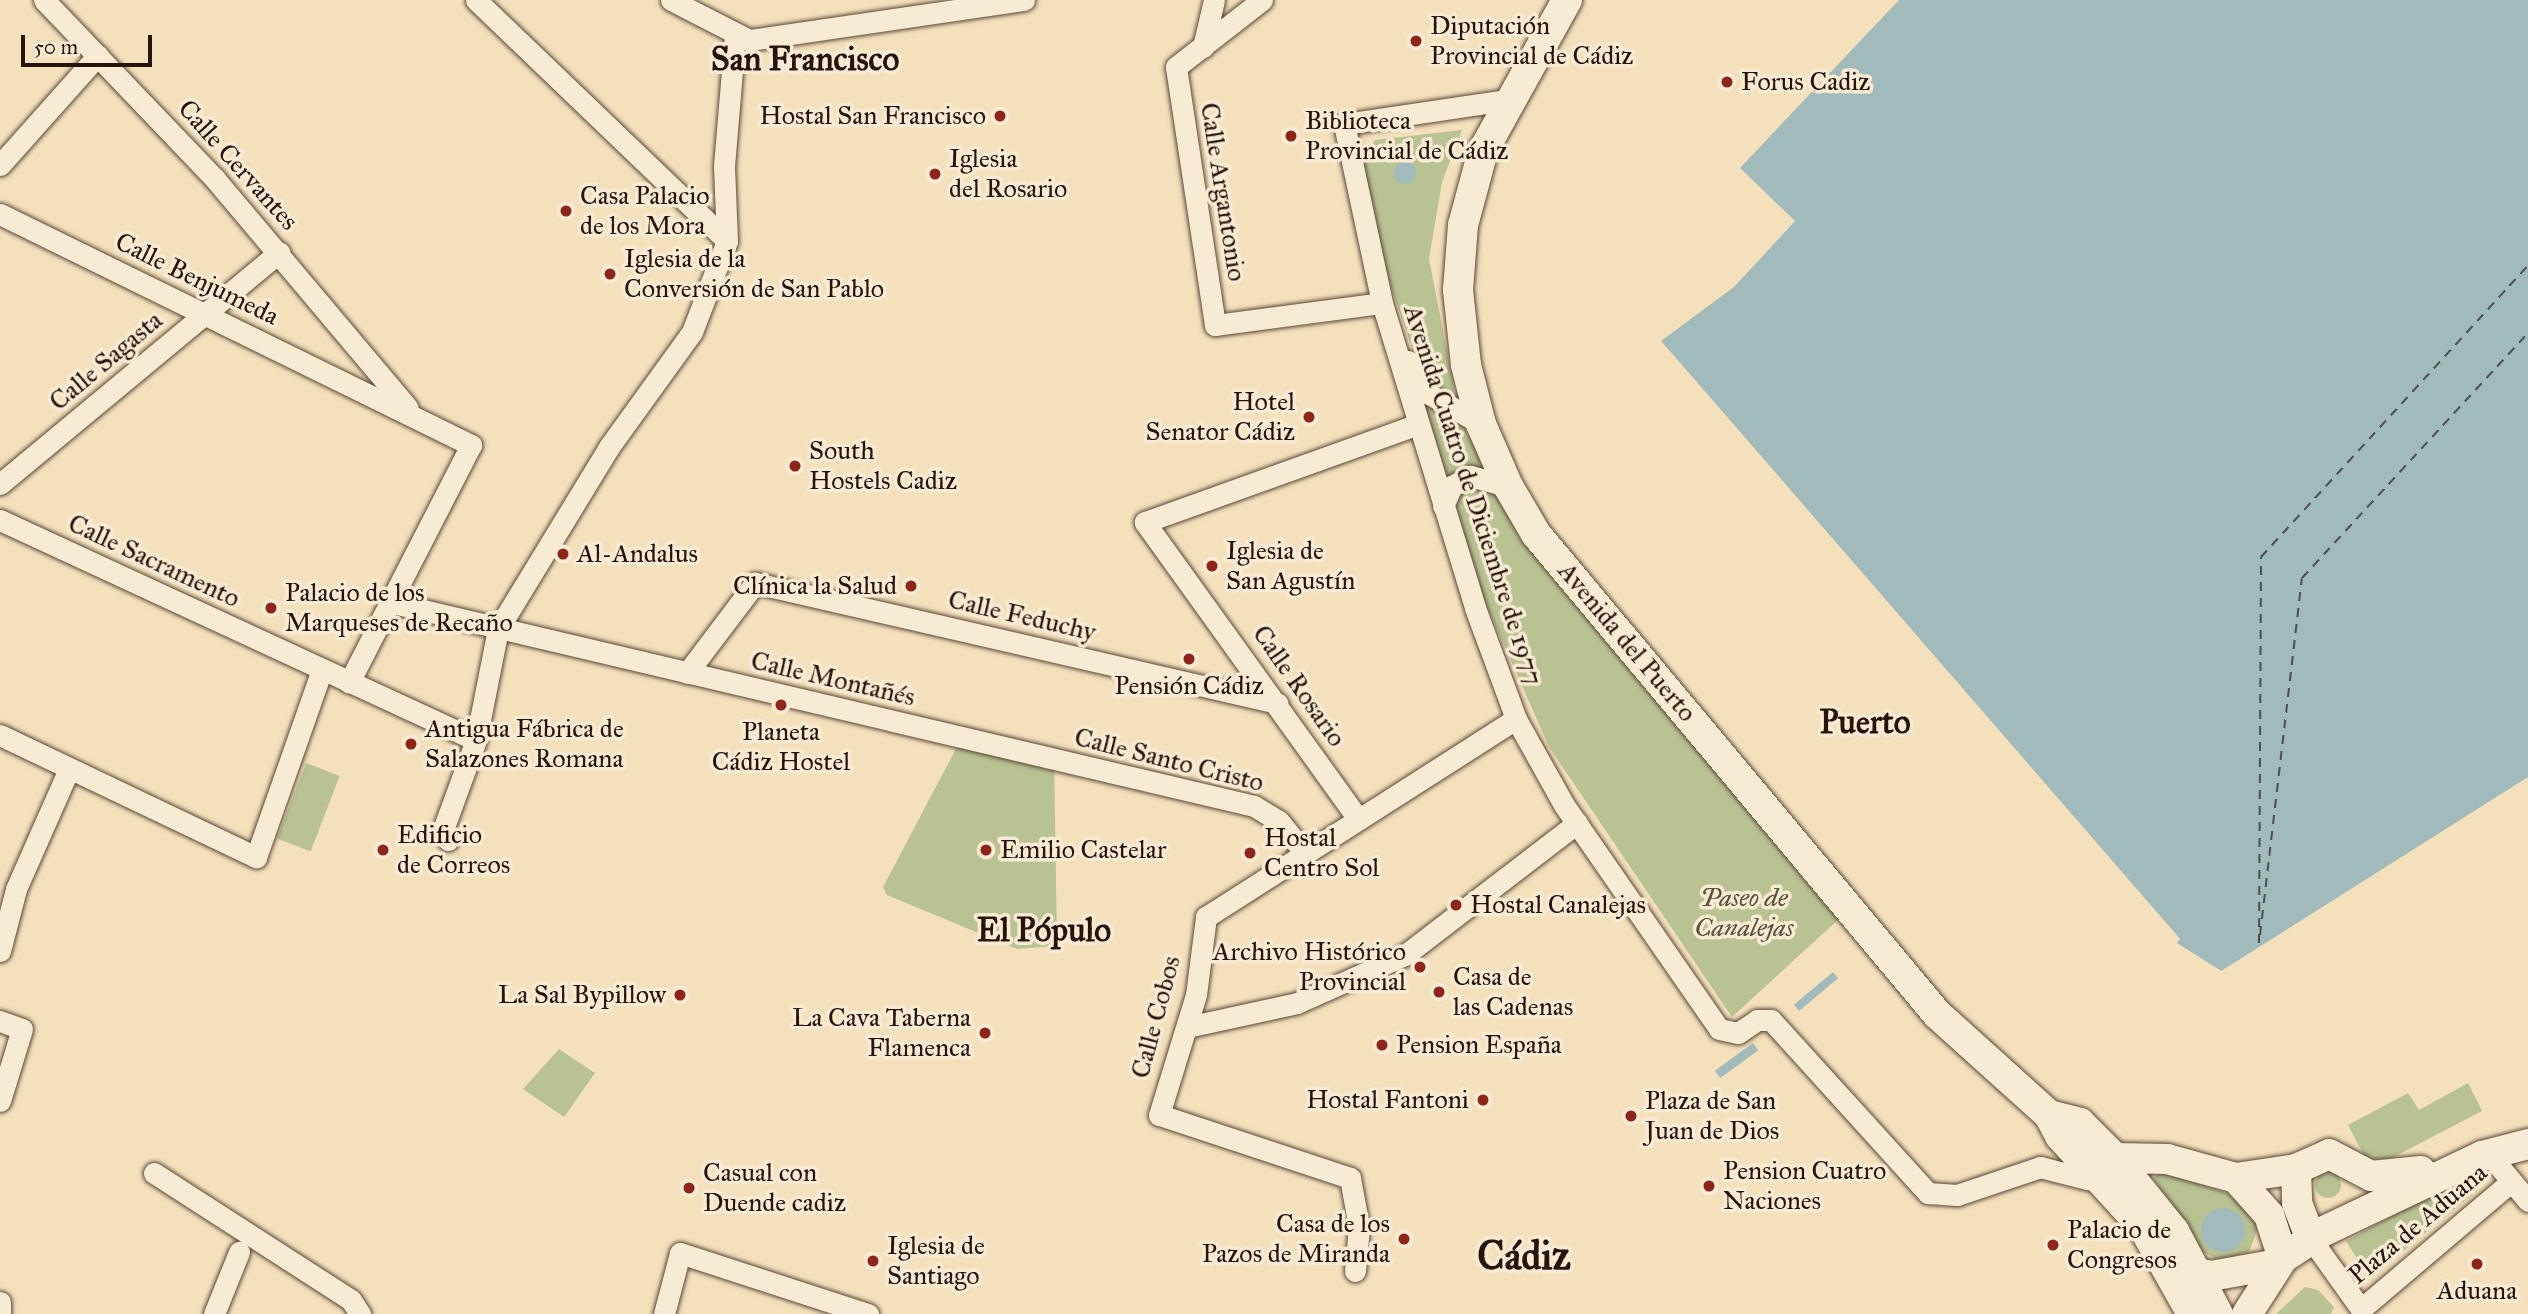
<!DOCTYPE html>
<meta charset="utf-8">
<style>
body{margin:0}
#map{position:relative;width:2528px;height:1314px;overflow:hidden;background:#f4e0bb;font-family:"IM FELL Great Primer",serif}
div>[style]{position:absolute}
.green>*{inset:0;background:#b9c392;transform-origin:0 0}
.round{border-radius:50%}
.water>*{inset:0;background:#a1babb;transform-origin:0 0}
.pier>*{inset:0;background:#f4e0bb}
.ferry>*{height:2px;margin-top:-1px;transform-origin:0;background:repeating-linear-gradient(90deg,#514d49 0 9px,transparent 0 16px)}
.roads{filter:drop-shadow(0 0 2px #5a4637) drop-shadow(0 0 2px #5a4637)}
.street>*{height:21px;margin:-10.5px;padding:0 10.5px;transform-origin:10.5px;border-radius:10.5px;background:#f8ebd3}
.secondary>*{height:30px;margin:-15px;padding:0 15px;transform-origin:15px;border-radius:15px;background:#f8ebd3}
.dots>*{width:19px;height:19px;translate:-50% -50%;box-sizing:border-box;border:4px solid #f8ebd3;border-radius:50%}
span{translate:-50% -50%;white-space:nowrap;text-align:center;line-height:1.15;-webkit-text-stroke:7px #f8ebd3;paint-order:stroke}
.poi-label{font-size:26px;color:#26130b}
.left{translate:0 -50%;text-align:left}
.right{translate:-100% -50%;text-align:right}
.street-label{font-size:26px;color:#26130b}
.park-label{font-size:26px;color:#59513a;font-style:italic}
.district-label{font-size:33px;color:#26130b;font-weight:700}
.town-label{font-size:40px;color:#26130b;font-weight:700}
.scale{position:absolute;left:21px;top:35px;width:131px;height:32px;box-sizing:border-box;border:4px solid #26130b;border-top:0;padding-left:9px;font-size:21px;line-height:24px;white-space:nowrap;color:#26130b;-webkit-text-stroke:5px #f8ebd3;paint-order:stroke}
</style>
<div id="map">
<div class="green">
<i style="clip-path:polygon(1462px 130px,1442px 182px,1429px 259px,1457px 403px,1421px 374px,1388px 278px,1361px 163px,1375px 140px)"></i>
<i style="clip-path:polygon(1424px 401px,1464px 427px,1520px 539px,1839px 919px,1732px 1017px,1549px 747px,1482px 595px)"></i>
<i style="clip-path:polygon(959px 743px,1054px 754px,1057px 946px,1017px 949px,887px 895px,883px 887px)"></i>
<i style="left:306px;top:763px;width:36px;height:81px;rotate:21deg"></i>
<i style="clip-path:polygon(559px 1049px,595px 1073px,564px 1117px,523px 1089px)"></i>
<i style="clip-path:polygon(2468px 1083px,2482px 1111px,2388px 1160px,2365px 1158px,2348px 1125px,2408px 1093px,2419px 1110px)"></i>
<i style="clip-path:polygon(2160px 1171px,2238px 1197px,2259px 1225px,2249px 1252px,2220px 1261px,2203px 1252px,2154px 1179px)"></i>
<i class="round" style="left:2315px;top:1172px;width:26px;height:26px"></i>
<i style="clip-path:polygon(2456px 1189px,2473px 1194px,2370px 1278px,2346px 1241px,2433px 1194px)"></i>
<i style="clip-path:polygon(2305px 1287px,2318px 1290px,2334px 1307px,2331px 1314px,2276px 1314px)"></i>
</div>
<div class="water">
<i style="clip-path:polygon(1899px 0,2528px 0,2528px 777px,2221px 971px,2176px 943px,2180px 939px,1661px 341px,1734px 287px,1795px 221px,1740px 168px)"></i>
<i class="round" style="left:1394px;top:162px;width:22px;height:22px"></i>
<i style="left:1833px;top:972px;width:8px;height:51px;rotate:50deg"></i>
<i style="left:1753px;top:1043px;width:9px;height:47px;rotate:54deg"></i>
<i class="round" style="left:2201px;top:1208px;width:44px;height:44px"></i>
</div>
<div class="pier">
<i style="clip-path:polygon(1661px 341px,2180px 939px,2177px 943px,2221px 971px,2204px 968px,2174px 945px)"></i>
</div>
<div class="ferry">
<i style="left:2260px;top:935px;width:359px;rotate:-83.3deg"></i>
<i style="left:2302px;top:578px;width:333px;rotate:-47.3deg"></i>
<i style="left:2259px;top:943px;width:386px;rotate:-89.7deg"></i>
<i style="left:2261px;top:557px;width:395px;rotate:-47.5deg"></i>
</div>
<div class="roads">
<div class="street">
<i style="left:44px;top:0;width:248px;rotate:46.3deg"></i>
<i style="left:215px;top:179px;width:299px;rotate:49.9deg"></i>
<i style="left:476px;top:0;width:348px;rotate:43.8deg"></i>
<i style="left:671px;top:0;width:88px;rotate:27.1deg"></i>
<i style="left:749px;top:40px;width:278px;rotate:-8.3deg"></i>
<i style="left:1262px;top:0;width:109px;rotate:142.1deg"></i>
<i style="left:1176px;top:67px;width:261px;rotate:81.4deg"></i>
<i style="left:1215px;top:325px;width:168px;rotate:-7.5deg"></i>
<i style="left:1203px;top:47px;width:48px;rotate:-76.8deg"></i>
<i style="left:1507px;top:100px;width:165px;rotate:171.6deg"></i>
<i style="left:1344px;top:124px;width:183px;rotate:78deg"></i>
<i style="left:1382px;top:303px;width:319px;rotate:73deg"></i>
<i style="left:1475px;top:608px;width:118px;rotate:69.7deg"></i>
<i style="left:1516px;top:719px;width:98px;rotate:60.8deg"></i>
<i style="left:1564px;top:805px;width:272px;rotate:55.3deg"></i>
<i style="left:1719px;top:1029px;width:19px;rotate:12deg"></i>
<i style="left:1738px;top:1033px;width:23px;rotate:-34deg"></i>
<i style="left:1757px;top:1020px;width:14px"></i>
<i style="left:1771px;top:1020px;width:234px;rotate:47.8deg"></i>
<i style="left:1928px;top:1193px;width:29px;rotate:4deg"></i>
<i style="left:1957px;top:1195px;width:88px;rotate:-18.6deg"></i>
<i style="left:2040px;top:1167px;width:49px;rotate:14.3deg"></i>
<i style="left:2087px;top:1179px;width:16px;rotate:-38deg"></i>
<i style="left:0;top:165px;width:147px;rotate:-48.3deg"></i>
<i style="left:0;top:214px;width:525px;rotate:26.13deg"></i>
<i style="left:471px;top:445px;width:267px;rotate:117.2deg"></i>
<i style="left:1408px;top:361px;width:39px;rotate:58deg"></i>
<i style="left:1429px;top:394px;width:60px;rotate:30deg"></i>
<i style="left:0;top:484px;width:363px;rotate:-39.7deg"></i>
<i style="left:1443px;top:506px;width:22px;rotate:-66deg"></i>
<i style="left:1452px;top:486px;width:21px;rotate:-29deg"></i>
<i style="left:1470px;top:476px;width:39px;rotate:15deg"></i>
<i style="left:0;top:520px;width:524px;rotate:24.81deg"></i>
<i style="left:389px;top:602px;width:889px;rotate:13.27deg"></i>
<i style="left:1254px;top:806px;width:29px;rotate:31deg"></i>
<i style="left:1279px;top:821px;width:38px;rotate:51deg"></i>
<i style="left:687px;top:673px;width:113px;rotate:-52.9deg"></i>
<i style="left:755px;top:583px;width:536px;rotate:12.95deg"></i>
<i style="left:0;top:735px;width:284px;rotate:25.5deg"></i>
<i style="left:256px;top:857px;width:198px;rotate:-70.6deg"></i>
<i style="left:1356px;top:816px;width:362px;rotate:-125.7deg"></i>
<i style="left:1145px;top:522px;width:290px;rotate:-19.7deg"></i>
<i style="left:448px;top:840px;width:14px;rotate:-107deg"></i>
<i style="left:444px;top:827px;width:93px;rotate:-69.8deg"></i>
<i style="left:476px;top:740px;width:113px;rotate:-78.8deg"></i>
<i style="left:498px;top:629px;width:213px;rotate:-58.6deg"></i>
<i style="left:609px;top:447px;width:142px;rotate:-54.2deg"></i>
<i style="left:692px;top:332px;width:97px;rotate:-69deg"></i>
<i style="left:727px;top:241px;width:75px;rotate:-92.3deg"></i>
<i style="left:724px;top:166px;width:130px;rotate:-85.2deg"></i>
<i style="left:0;top:951px;width:64px;rotate:-75.5deg"></i>
<i style="left:16px;top:889px;width:131px;rotate:-66.2deg"></i>
<i style="left:0;top:1021px;width:23px;rotate:20deg"></i>
<i style="left:22px;top:1029px;width:75px;rotate:107deg"></i>
<i style="left:1187px;top:1027px;width:113px;rotate:-12.3deg"></i>
<i style="left:1297px;top:1003px;width:118px;rotate:-24deg"></i>
<i style="left:1405px;top:955px;width:217px;rotate:-37.5deg"></i>
<i style="left:2489px;top:1154px;width:61px;rotate:50.3deg"></i>
<i style="left:154px;top:1173px;width:234px;rotate:32.8deg"></i>
<i style="left:351px;top:1300px;width:17px;rotate:57deg"></i>
<i style="left:2311px;top:1239px;width:86px;rotate:54.5deg"></i>
<i style="left:2361px;top:1309px;width:197px;rotate:-40.3deg"></i>
<i style="left:1355px;top:1271px;width:44px;rotate:-84.8deg"></i>
<i style="left:1359px;top:1227px;width:50px;rotate:-100.4deg"></i>
<i style="left:1350px;top:1178px;width:201px;rotate:-161.7deg"></i>
<i style="left:1159px;top:1115px;width:126px;rotate:-72.9deg"></i>
<i style="left:1196px;top:995px;width:79px;rotate:-82.7deg"></i>
<i style="left:1206px;top:917px;width:368px;rotate:-32.6deg"></i>
<i style="left:0;top:1302px;width:12px;rotate:90deg"></i>
<i style="left:214px;top:1314px;width:67px;rotate:-68deg"></i>
<i style="left:664px;top:1314px;width:63px;rotate:-75.3deg"></i>
<i style="left:680px;top:1253px;width:198px;rotate:18deg"></i>
</div>
<div class="secondary">
<i style="left:1567px;top:0;width:173px;rotate:119.1deg"></i>
<i style="left:1483px;top:151px;width:77px;rotate:105.1deg"></i>
<i style="left:1463px;top:225px;width:65px;rotate:94.4deg"></i>
<i style="left:1458px;top:290px;width:75px;rotate:83.9deg"></i>
<i style="left:1466px;top:365px;width:61px;rotate:75.7deg"></i>
<i style="left:1481px;top:424px;width:68px;rotate:66.5deg"></i>
<i style="left:1508px;top:486px;width:56px;rotate:59.7deg"></i>
<i style="left:1536px;top:534px;width:625px;rotate:50.12deg"></i>
<i style="left:1937px;top:1014px;width:151px;rotate:42deg"></i>
<i style="left:2049px;top:1115px;width:32px;rotate:14deg"></i>
<i style="left:2080px;top:1123px;width:49px;rotate:45deg"></i>
<i style="left:2115px;top:1158px;width:94px;rotate:51.1deg"></i>
<i style="left:2174px;top:1231px;width:94px;rotate:62.1deg"></i>
<i style="left:2049px;top:1115px;width:24px;rotate:62deg"></i>
<i style="left:2060px;top:1136px;width:123px;rotate:47.6deg"></i>
<i style="left:2143px;top:1227px;width:100px;rotate:60.6deg"></i>
<i style="left:2115px;top:1158px;width:52px;rotate:1.1deg"></i>
<i style="left:2167px;top:1159px;width:72px;rotate:15.4deg"></i>
<i style="left:2236px;top:1178px;width:50px;rotate:48.3deg"></i>
<i style="left:2269px;top:1215px;width:45px;rotate:72deg"></i>
<i style="left:2296px;top:1169px;width:34px;rotate:88deg"></i>
<i style="left:2297px;top:1203px;width:39px;rotate:69deg"></i>
<i style="left:2236px;top:1178px;width:61px;rotate:-8.5deg"></i>
<i style="left:2296px;top:1169px;width:36px;rotate:-24deg"></i>
<i style="left:2329px;top:1154px;width:47px;rotate:27.6deg"></i>
<i style="left:2371px;top:1176px;width:50px;rotate:-5.7deg"></i>
<i style="left:2186px;top:1271px;width:25px;rotate:11deg"></i>
<i style="left:2211px;top:1276px;width:68px;rotate:-10.2deg"></i>
<i style="left:2247px;top:1314px;width:67px;rotate:-57.3deg"></i>
<i style="left:2283px;top:1258px;width:47px;rotate:-33.7deg"></i>
<i style="left:2322px;top:1232px;width:177px;rotate:-25.4deg"></i>
<i style="left:2482px;top:1156px;width:48px;rotate:-14.6deg"></i>
</div>
</div>
<div class="dots">
<i style="left:1416px;top:41px;background:#8f2418"></i>
<i style="left:1727px;top:82px;background:#8f2418"></i>
<i style="left:1000px;top:116px;background:#8f2418"></i>
<i style="left:1291px;top:136px;background:#8f2418"></i>
<i style="left:935px;top:174px;background:#8f2418"></i>
<i style="left:566px;top:211px;background:#8f2418"></i>
<i style="left:610px;top:274px;background:#8f2418"></i>
<i style="left:1309px;top:417px;background:#8f2418"></i>
<i style="left:795px;top:466px;background:#8f2418"></i>
<i style="left:563px;top:554px;background:#8f2418"></i>
<i style="left:1212px;top:566px;background:#8f2418"></i>
<i style="left:911px;top:586px;background:#8f2418"></i>
<i style="left:271px;top:608px;background:#8f2418"></i>
<i style="left:1189px;top:659px;background:#8f2418"></i>
<i style="left:781px;top:705px;background:#8f2418"></i>
<i style="left:411px;top:744px;background:#8f2418"></i>
<i style="left:383px;top:850px;background:#8f2418"></i>
<i style="left:986px;top:850px;background:#8f2418"></i>
<i style="left:1250px;top:853px;background:#8f2418"></i>
<i style="left:1456px;top:905px;background:#8f2418"></i>
<i style="left:1420px;top:967px;background:#8f2418"></i>
<i style="left:1439px;top:992px;background:#8f2418"></i>
<i style="left:680px;top:995px;background:#8f2418"></i>
<i style="left:985px;top:1033px;background:#8f2418"></i>
<i style="left:1382px;top:1045px;background:#8f2418"></i>
<i style="left:1483px;top:1100px;background:#8f2418"></i>
<i style="left:1631px;top:1116px;background:#8f2418"></i>
<i style="left:1709px;top:1186px;background:#8f2418"></i>
<i style="left:689px;top:1188px;background:#8f2418"></i>
<i style="left:1404px;top:1239px;background:#8f2418"></i>
<i style="left:2053px;top:1245px;background:#8f2418"></i>
<i style="left:873px;top:1261px;background:#8f2418"></i>
<i style="left:2477px;top:1264px;background:#8f2418"></i>
</div>
<div class="poi-label">
<span class="left" style="left:1430px;top:41px">Diputación<br>Provincial de Cádiz</span>
<span class="left" style="left:1741px;top:82px">Forus Cadiz</span>
<span class="right" style="left:986px;top:116px">Hostal San Francisco</span>
<span class="left" style="left:1305px;top:136px">Biblioteca<br>Provincial de Cádiz</span>
<span class="left" style="left:949px;top:174px">Iglesia<br>del Rosario</span>
<span class="left" style="left:580px;top:211px">Casa Palacio<br>de los Mora</span>
<span class="left" style="left:624px;top:274px">Iglesia de la<br>Conversión de San Pablo</span>
<span class="right" style="left:1295px;top:417px">Hotel<br>Senator Cádiz</span>
<span class="left" style="left:809px;top:466px">South<br>Hostels Cadiz</span>
<span class="left" style="left:1226px;top:566px">Iglesia de<br>San Agustín</span>
<span class="left" style="left:577px;top:554px">Al-Andalus</span>
<span class="right" style="left:897px;top:586px">Clínica la Salud</span>
<span class="left" style="left:285px;top:608px">Palacio de los<br>Marqueses de Recaño</span>
<span style="left:1189px;top:686px">Pensión Cádiz</span>
<span class="left" style="left:425px;top:744px">Antigua Fábrica de<br>Salazones Romana</span>
<span style="left:781px;top:747px">Planeta<br>Cádiz Hostel</span>
<span class="left" style="left:397px;top:850px">Edificio<br>de Correos</span>
<span class="left" style="left:1264px;top:853px">Hostal<br>Centro Sol</span>
<span class="left" style="left:1000px;top:850px">Emilio Castelar</span>
<span class="left" style="left:1470px;top:905px">Hostal Canalejas</span>
<span class="right" style="left:1406px;top:967px">Archivo Histórico<br>Provincial</span>
<span class="left" style="left:1453px;top:992px">Casa de<br>las Cadenas</span>
<span class="right" style="left:666px;top:995px">La Sal Bypillow</span>
<span class="right" style="left:971px;top:1033px">La Cava Taberna<br>Flamenca</span>
<span class="left" style="left:1396px;top:1045px">Pension España</span>
<span class="right" style="left:1469px;top:1100px">Hostal Fantoni</span>
<span class="left" style="left:1645px;top:1116px">Plaza de San<br>Juan de Dios</span>
<span class="left" style="left:1723px;top:1186px">Pension Cuatro<br>Naciones</span>
<span class="left" style="left:703px;top:1188px">Casual con<br>Duende cadiz</span>
<span class="right" style="left:1390px;top:1239px">Casa de los<br>Pazos de Miranda</span>
<span class="left" style="left:2067px;top:1245px">Palacio de<br>Congresos</span>
<span class="left" style="left:887px;top:1261px">Iglesia de<br>Santiago</span>
<span style="left:2477px;top:1291px">Aduana</span>
</div>
<div class="street-label">
<span style="left:238px;top:165px;rotate:48deg">Calle Cervantes</span>
<span style="left:1223px;top:192px;rotate:81deg">Calle Argantonio</span>
<span style="left:197px;top:279px;rotate:26deg">Calle Benjumeda</span>
<span style="left:106px;top:361px;rotate:-40deg">Calle Sagasta</span>
<span style="left:1473px;top:495px;rotate:72deg">Avenida Cuatro de Diciembre de 1977</span>
<span style="left:154px;top:561px;rotate:25deg">Calle Sacramento</span>
<span style="left:1022px;top:616px;rotate:13deg">Calle Feduchy</span>
<span style="left:1627px;top:642px;rotate:50deg">Avenida del Puerto</span>
<span style="left:833px;top:679px;rotate:13deg">Calle Montañés</span>
<span style="left:1299px;top:686px;rotate:55deg">Calle Rosario</span>
<span style="left:1169px;top:760px;rotate:14deg">Calle Santo Cristo</span>
<span style="left:1156px;top:1017px;rotate:-75deg">Calle Cobos</span>
<span style="left:2418px;top:1224px;rotate:-40deg">Plaza de Aduana</span>
</div>
<div class="park-label">
<span style="left:1744px;top:913px">Paseo de<br>Canalejas</span>
</div>
<div class="district-label">
<span style="left:805px;top:60px">San Francisco</span>
<span style="left:1865px;top:723px">Puerto</span>
<span style="left:1044px;top:931px">El Pópulo</span>
</div>
<div class="town-label">
<span style="left:1524px;top:1256px">Cádiz</span>
</div>
<div class="scale">50 m</div>
</div>
